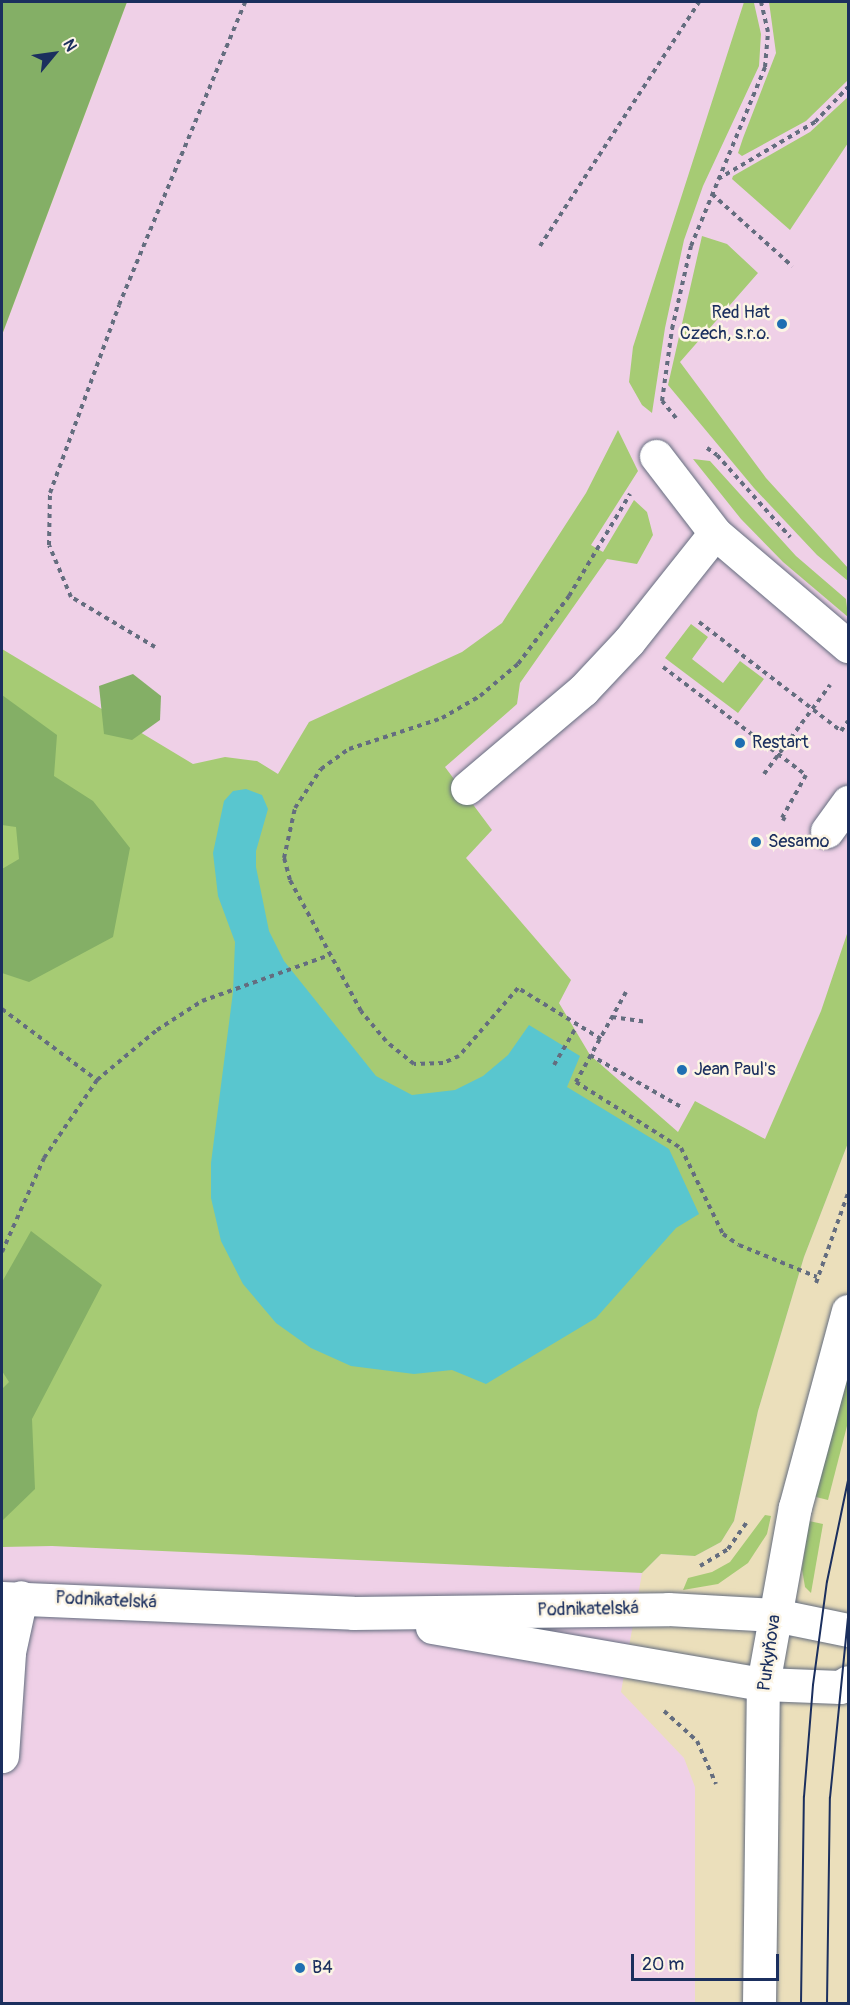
<!DOCTYPE html>
<meta charset="utf-8">
<style>
body{margin:0}
#map{position:relative;width:850px;height:2005px;overflow:hidden;background:#ebdfbb;font-family:Pangolin,sans-serif}
div>[style]{position:absolute}
.built>*{inset:0;background:#efd0e7}
.green>*{inset:0;background:#a6cb74}
.forest>*{inset:0;background:#84af66}
.water>*{inset:0;background:#59c6cf}
.path>*{height:4px;margin-top:-2px;transform-origin:0;background:repeating-linear-gradient(90deg,#646d7f 0 4.5px,transparent 0 9px)}
.roads{filter:drop-shadow(0 0 2px #646d7f) drop-shadow(0 0 2px #646d7f)}
.minor>*{height:33px;margin:-16.5px;padding:0 16.5px;transform-origin:16.5px;border-radius:16.5px;background:#fff}
.tram>*{height:1.5px;margin:-0.75px;padding:0 0.75px;transform-origin:0.75px;border-radius:0.75px;background:#1b2f5e}
.dots>*{width:16px;height:16px;translate:-50% -50%;box-sizing:border-box;border:3px solid #fcf5e5;border-radius:50%}
span{translate:-50% -50%;white-space:nowrap;text-align:center;line-height:1.15;-webkit-text-stroke:5px #fcf5e5;paint-order:stroke}
.poi-label{font-size:18px;color:#1b2f5e}
.right{translate:-100% -50%;text-align:right}
.left{translate:0 -50%;text-align:left}
.street-label{font-size:18px;color:#1b2f5e}
.frame{position:absolute;inset:0;border:3px solid #1b2f5e;pointer-events:none}
.north{position:absolute;left:24px;top:24px;width:60px;height:60px;-webkit-text-stroke:4px #fcf5e5;paint-order:stroke;rotate:61deg;font-size:16px;font-weight:700;line-height:24px;text-align:center;color:#1b2f5e}
.north::after{content:'';display:block;margin:auto;width:21px;height:27px;background:#1b2f5e;clip-path:polygon(50% 0,100% 100%,50% 72%,0 100%)}
.scale{position:absolute;left:631px;top:1954px;width:148px;height:27px;box-sizing:border-box;border:3px solid #1b2f5e;border-top:0;padding-left:8px;font-size:18px;line-height:21px;white-space:nowrap;color:#1b2f5e;-webkit-text-stroke:4px #fcf5e5;paint-order:stroke}
</style>
<div id="map">
<div class="built">
<i style="clip-path:polygon(127px 2px,848px 2px,848px 1143px,804px 1257px,758px 1411px,734px 1521px,721px 1542px,695px 1556px,661px 1554px,642px 1573px,621px 1692px,684px 1758px,695px 1787px,695px 2003px,2px 2003px,2px 335px)"></i>
</div>
<div class="green">
<i style="clip-path:polygon(744px 2px,754px 3px,761px 34px,759px 66px,703px 186px,684px 240px,665px 328px,652px 413px,642px 405px,629px 382px,633px 347px)"></i>
<i style="clip-path:polygon(769px 2px,848px 2px,848px 80px,806px 121px,742px 156px,738px 153px,743px 138px,776px 53px)"></i>
<i style="clip-path:polygon(848px 97px,848px 143px,790px 230px,732px 179px,733px 176px,810px 132px)"></i>
<i style="clip-path:polygon(702px 236px,727px 244px,758px 273px,680px 362px,766px 478px,848px 568px,848px 581px,817px 555px,754px 488px,668px 385px)"></i>
<i style="clip-path:polygon(618px 430px,638px 471px,591px 545px,603px 552px,634px 500px,647px 512px,653px 535px,637px 564px,607px 559px,520px 683px,517px 704px,445px 767px,492px 830px,466px 858px,571px 980px,559px 1003px,590px 1055px,678px 1132px,695px 1101px,765px 1139px,821px 1011px,848px 931px,848px 1143px,804px 1257px,758px 1411px,734px 1521px,721px 1542px,695px 1556px,661px 1554px,642px 1573px,52px 1546px,2px 1547px,2px 649px,193px 764px,225px 757px,257px 761px,278px 774px,309px 722px,462px 652px,502px 623px,586px 493px)"></i>
<i style="clip-path:polygon(693px 459px,710px 461px,796px 556px,846px 599px,848px 617px,783px 562px,741px 519px)"></i>
<i style="clip-path:polygon(691px 624px,708px 637px,692px 659px,723px 683px,740px 661px,764px 679px,738px 713px,665px 658px)"></i>
<i style="clip-path:polygon(848px 1354px,848px 1422px,828px 1500px,812px 1496px)"></i>
<i style="clip-path:polygon(765px 1515px,771px 1516px,767px 1534px,748px 1563px,718px 1584px,683px 1590px,688px 1578px,712px 1572px,730px 1562px)"></i>
<i style="clip-path:polygon(809px 1521px,823px 1524px,811px 1593px,805px 1587px,802px 1569px)"></i>
</div>
<div class="forest">
<i style="clip-path:polygon(2px 2px,127px 2px,2px 335px)"></i>
<i style="clip-path:polygon(133px 674px,161px 696px,160px 720px,132px 740px,104px 734px,99px 686px)"></i>
<i style="clip-path:polygon(2px 695px,57px 735px,54px 776px,93px 801px,130px 848px,113px 937px,29px 982px,2px 973px,2px 869px,19px 859px,16px 827px,2px 825px)"></i>
<i style="clip-path:polygon(31px 1231px,102px 1285px,32px 1419px,35px 1489px,2px 1521px,2px 1389px,9px 1382px,2px 1371px,2px 1282px)"></i>
</div>
<div class="water">
<i style="clip-path:polygon(246px 789px,262px 795px,268px 809px,256px 851px,256px 867px,269px 931px,284px 961px,376px 1076px,412px 1095px,455px 1090px,483px 1076px,508px 1055px,529px 1025px,580px 1056px,567px 1087px,669px 1149px,699px 1214px,676px 1228px,596px 1318px,486px 1384px,452px 1370px,414px 1374px,351px 1366px,311px 1348px,276px 1323px,243px 1284px,221px 1241px,211px 1198px,211px 1163px,233px 992px,235px 942px,218px 896px,213px 853px,224px 801px,233px 791px)"></i>
</div>
<div class="path">
<i style="left:718px;top:179px;width:113px;rotate:-30.4deg"></i>
<i style="left:815px;top:122px;width:48px;rotate:-46.7deg"></i>
<i style="left:712px;top:194px;width:108px;rotate:42deg"></i>
<i style="left:540px;top:246px;width:291px;rotate:-56.9deg"></i>
<i style="left:676px;top:418px;width:22px;rotate:-129deg"></i>
<i style="left:662px;top:401px;width:73px;rotate:-82.1deg"></i>
<i style="left:672px;top:329px;width:85px;rotate:-77.1deg"></i>
<i style="left:691px;top:246px;width:194px;rotate:-67.5deg"></i>
<i style="left:765px;top:67px;width:35px;rotate:-85deg"></i>
<i style="left:768px;top:32px;width:31px;rotate:-103deg"></i>
<i style="left:707px;top:448px;width:12px;rotate:35deg"></i>
<i style="left:717px;top:455px;width:110px;rotate:48.3deg"></i>
<i style="left:699px;top:622px;width:179px;rotate:37.5deg"></i>
<i style="left:841px;top:731px;width:12px;rotate:-55deg"></i>
<i style="left:155px;top:647px;width:98px;rotate:-149.2deg"></i>
<i style="left:71px;top:597px;width:56px;rotate:-112.9deg"></i>
<i style="left:49px;top:545px;width:52px;rotate:-88.9deg"></i>
<i style="left:50px;top:493px;width:200px;rotate:-69.8deg"></i>
<i style="left:119px;top:305px;width:328px;rotate:-67.4deg"></i>
<i style="left:663px;top:667px;width:179px;rotate:37.1deg"></i>
<i style="left:806px;top:775px;width:49px;rotate:119.2deg"></i>
<i style="left:782px;top:818px;width:4px;rotate:27deg"></i>
<i style="left:764px;top:774px;width:111px;rotate:-53.4deg"></i>
<i style="left:626px;top:992px;width:103px;rotate:119.1deg"></i>
<i style="left:576px;top:1082px;width:124px;rotate:32.2deg"></i>
<i style="left:681px;top:1148px;width:96px;rotate:64deg"></i>
<i style="left:723px;top:1234px;width:19px;rotate:35deg"></i>
<i style="left:739px;top:1245px;width:84px;rotate:22.3deg"></i>
<i style="left:2px;top:1009px;width:119px;rotate:36.8deg"></i>
<i style="left:612px;top:1017px;width:34px;rotate:8deg"></i>
<i style="left:601px;top:1039px;width:97px;rotate:-148.4deg"></i>
<i style="left:518px;top:988px;width:90px;rotate:130.9deg"></i>
<i style="left:459px;top:1056px;width:17px;rotate:156deg"></i>
<i style="left:443px;top:1063px;width:29px;rotate:178deg"></i>
<i style="left:414px;top:1064px;width:36px;rotate:-141deg"></i>
<i style="left:386px;top:1041px;width:39px;rotate:-130deg"></i>
<i style="left:361px;top:1011px;width:149px;rotate:-118.5deg"></i>
<i style="left:290px;top:880px;width:23px;rotate:-105deg"></i>
<i style="left:284px;top:858px;width:51px;rotate:-77.6deg"></i>
<i style="left:295px;top:808px;width:47px;rotate:-56.3deg"></i>
<i style="left:321px;top:769px;width:34px;rotate:-36deg"></i>
<i style="left:349px;top:749px;width:98px;rotate:-18.4deg"></i>
<i style="left:442px;top:718px;width:44px;rotate:-30.1deg"></i>
<i style="left:480px;top:696px;width:50px;rotate:-40.1deg"></i>
<i style="left:518px;top:664px;width:85px;rotate:-53.1deg"></i>
<i style="left:569px;top:596px;width:119px;rotate:-59.1deg"></i>
<i style="left:590px;top:1055px;width:105px;rotate:29.7deg"></i>
<i style="left:554px;top:1065px;width:45px;rotate:-59.5deg"></i>
<i style="left:2px;top:1252px;width:103px;rotate:-65.9deg"></i>
<i style="left:44px;top:1158px;width:94px;rotate:-55.8deg"></i>
<i style="left:97px;top:1080px;width:78px;rotate:-39.8deg"></i>
<i style="left:157px;top:1030px;width:54px;rotate:-32.8deg"></i>
<i style="left:202px;top:1001px;width:136px;rotate:-19.8deg"></i>
<i style="left:816px;top:1283px;width:96px;rotate:-70.4deg"></i>
<i style="left:700px;top:1566px;width:33px;rotate:-31deg"></i>
<i style="left:728px;top:1549px;width:32px;rotate:-55deg"></i>
<i style="left:664px;top:1711px;width:45px;rotate:42.3deg"></i>
<i style="left:697px;top:1741px;width:47px;rotate:66.2deg"></i>
</div>
<div class="roads">
<div class="minor">
<i style="left:656px;top:456px;width:97px;rotate:52.5deg"></i>
<i style="left:467px;top:788px;width:152px;rotate:-40.2deg"></i>
<i style="left:583px;top:690px;width:67px;rotate:-46.8deg"></i>
<i style="left:629px;top:641px;width:138px;rotate:-51.5deg"></i>
<i style="left:715px;top:533px;width:175px;rotate:40.4deg"></i>
<i style="left:827px;top:831px;width:36px;rotate:-54deg"></i>
<i style="left:2px;top:1598px;width:351px;rotate:2.4deg"></i>
<i style="left:353px;top:1613px;width:315px;rotate:-0.7deg"></i>
<i style="left:668px;top:1609px;width:107px;rotate:3.2deg"></i>
<i style="left:775px;top:1615px;width:75px;rotate:11.6deg"></i>
<i style="left:432px;top:1627px;width:336px;rotate:9.8deg"></i>
<i style="left:763px;top:1684px;width:77px;rotate:2.2deg"></i>
<i style="left:840px;top:1687px;width:9px;rotate:-32deg"></i>
<i style="left:2px;top:1756px;width:104px;rotate:-86.1deg"></i>
<i style="left:9px;top:1652px;width:56px;rotate:-77.7deg"></i>
<i style="left:759px;top:2004px;width:320px;rotate:-89.3deg"></i>
<i style="left:763px;top:1684px;width:180px;rotate:-79.8deg"></i>
<i style="left:795px;top:1507px;width:203px;rotate:-74.9deg"></i>
</div>
</div>
<div class="tram">
<i style="left:801px;top:2004px;width:207px;rotate:-89.2deg"></i>
<i style="left:804px;top:1797px;width:112px;rotate:-85.4deg"></i>
<i style="left:813px;top:1685px;width:104px;rotate:-82.3deg"></i>
<i style="left:827px;top:1582px;width:103px;rotate:-78.3deg"></i>
<i style="left:827px;top:2004px;width:206px;rotate:-89.2deg"></i>
<i style="left:830px;top:1798px;width:181px;rotate:-84.3deg"></i>
</div>
<div class="dots">
<i style="left:782px;top:324px;background:#1f6fb2"></i>
<i style="left:740px;top:743px;background:#1f6fb2"></i>
<i style="left:756px;top:842px;background:#1f6fb2"></i>
<i style="left:682px;top:1070px;background:#1f6fb2"></i>
<i style="left:300px;top:1968px;background:#1f6fb2"></i>
</div>
<div class="poi-label">
<span class="right" style="left:770px;top:324px">Red Hat<br>Czech, s.r.o.</span>
<span class="left" style="left:752px;top:743px">Restart</span>
<span class="left" style="left:768px;top:842px">Sesamo</span>
<span class="left" style="left:694px;top:1070px">Jean Paul's</span>
<span class="left" style="left:312px;top:1968px">B4</span>
</div>
<div class="street-label">
<span style="left:106px;top:1601px;rotate:3deg">Podnikatelská</span>
<span style="left:588px;top:1610px;rotate:-1deg">Podnikatelská</span>
<span style="left:770px;top:1653px;rotate:-82deg">Purkyňova</span>
</div>
<div class="frame"></div>
<div class="north">N</div>
<div class="scale">20 m</div>
</div>
